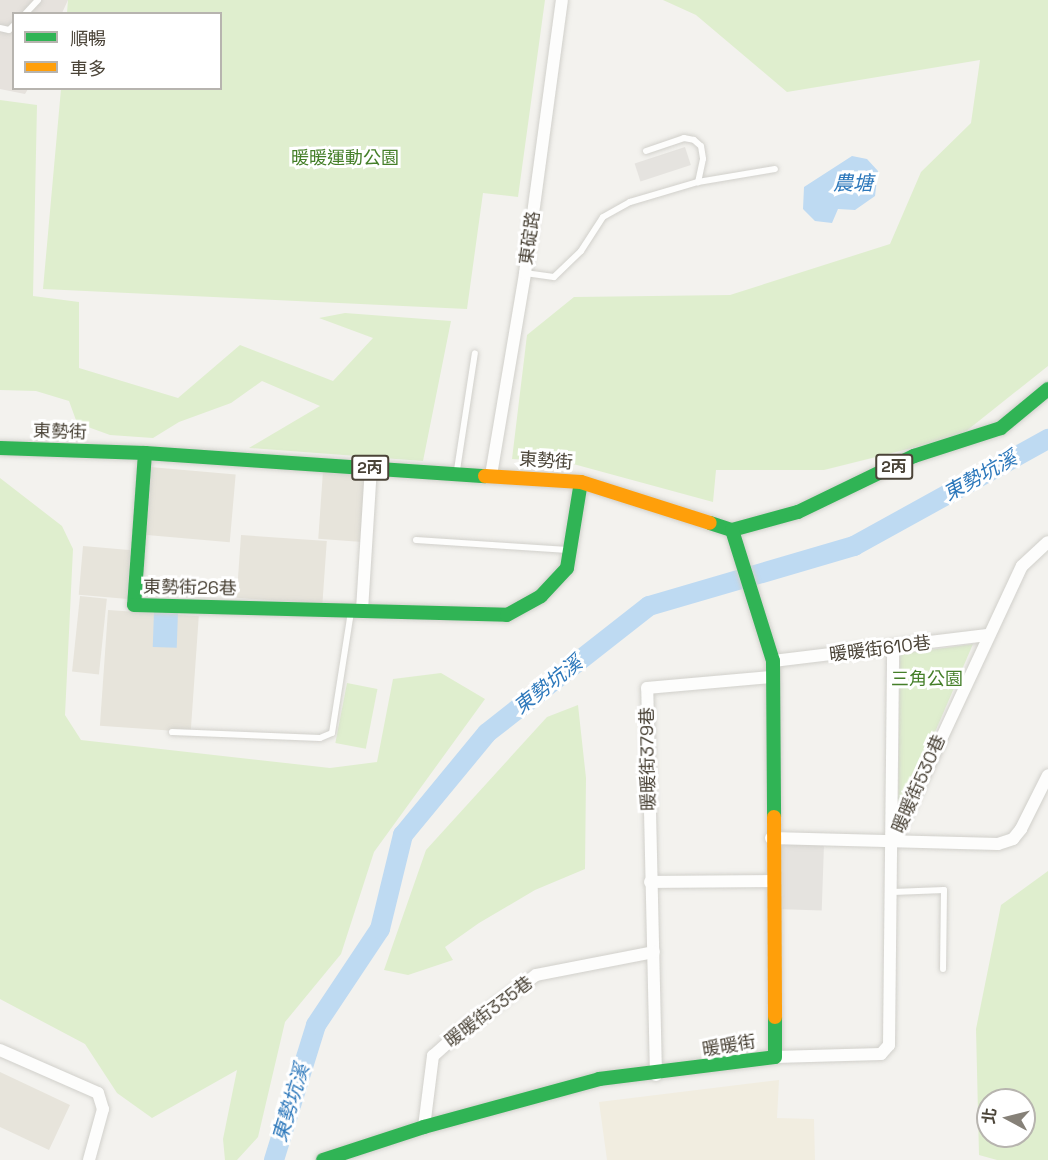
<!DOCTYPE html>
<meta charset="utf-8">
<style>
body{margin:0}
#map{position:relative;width:1048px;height:1160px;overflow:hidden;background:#f3f2ee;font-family:"Space Grotesk","Noto Sans TC",sans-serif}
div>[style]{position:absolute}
.residential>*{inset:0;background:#e7e4db;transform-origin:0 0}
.industrial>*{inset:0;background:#e6e2dd}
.education>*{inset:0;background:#f1ede0}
.green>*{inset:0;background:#dfeece;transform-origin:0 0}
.parking>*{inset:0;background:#e5e3df;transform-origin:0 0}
.water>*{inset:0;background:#bedaf2;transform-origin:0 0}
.river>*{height:20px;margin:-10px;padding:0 10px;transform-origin:10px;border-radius:10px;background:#bedaf2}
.roads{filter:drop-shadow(0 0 2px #d1d0cb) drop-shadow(0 0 2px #d1d0cb)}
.lane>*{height:6px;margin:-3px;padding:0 3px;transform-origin:3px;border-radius:3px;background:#fdfdfc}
.street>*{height:12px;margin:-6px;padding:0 6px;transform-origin:6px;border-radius:6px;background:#fdfdfc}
.fast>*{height:14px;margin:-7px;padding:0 7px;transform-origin:7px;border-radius:7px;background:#30b455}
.slow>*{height:14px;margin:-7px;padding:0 7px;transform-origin:7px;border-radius:7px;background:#ff9f0a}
span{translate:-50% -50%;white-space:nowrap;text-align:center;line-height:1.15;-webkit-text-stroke:6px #fff;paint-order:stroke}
.shield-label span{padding:2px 4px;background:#fff;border:2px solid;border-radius:4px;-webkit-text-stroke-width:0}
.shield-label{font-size:16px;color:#4b4438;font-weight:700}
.park-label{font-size:18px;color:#457f29}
.street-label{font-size:18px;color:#4b4438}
.water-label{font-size:20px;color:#2d78bb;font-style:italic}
.legend{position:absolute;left:12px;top:12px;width:210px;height:78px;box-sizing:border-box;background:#fff;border:2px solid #b7b4af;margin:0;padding:8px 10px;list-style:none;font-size:18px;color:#4b4438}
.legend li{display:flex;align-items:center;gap:12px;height:30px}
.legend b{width:30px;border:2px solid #b7b4af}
.north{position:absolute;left:976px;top:1088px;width:60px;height:60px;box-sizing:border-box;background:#fff;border:2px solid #b7b4af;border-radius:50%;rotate:277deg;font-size:16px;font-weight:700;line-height:24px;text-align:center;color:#4b4438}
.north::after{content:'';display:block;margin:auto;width:21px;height:27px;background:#868178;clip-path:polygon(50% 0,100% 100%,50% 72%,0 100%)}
</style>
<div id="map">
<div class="residential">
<i style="left:150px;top:467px;width:86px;height:68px;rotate:5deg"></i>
<i style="left:323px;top:471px;width:44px;height:68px;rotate:4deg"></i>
<i style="left:241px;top:535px;width:86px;height:63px;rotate:4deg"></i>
<i style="left:83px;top:546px;width:52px;height:49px;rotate:5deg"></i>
<i style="left:80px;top:596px;width:27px;height:76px;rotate:6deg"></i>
<i style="left:108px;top:610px;width:91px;height:116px;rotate:4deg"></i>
<i style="clip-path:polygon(0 1072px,70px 1105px,49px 1150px,0 1127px)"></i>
</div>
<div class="industrial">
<i style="clip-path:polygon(0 0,68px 0,62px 13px,14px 14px,14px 88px,28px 89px,25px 94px,0 89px)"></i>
</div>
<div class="education">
<i style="clip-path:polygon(779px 1080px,777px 1118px,814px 1119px,815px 1160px,607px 1160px,599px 1102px)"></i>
</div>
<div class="green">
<i style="clip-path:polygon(68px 0,545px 0,518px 197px,483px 193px,467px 309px,43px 289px,61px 89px,220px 88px,220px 14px,67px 13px)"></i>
<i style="clip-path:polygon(663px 0,1048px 0,1048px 366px,960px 436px,824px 470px,716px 470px,713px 502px,566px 462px,512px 459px,527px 335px,574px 297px,730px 295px,890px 244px,921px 172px,971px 123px,980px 60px,787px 92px,696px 15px)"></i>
<i style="clip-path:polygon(0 100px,37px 105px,33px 296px,79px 302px,79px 368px,178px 398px,240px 345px,333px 381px,373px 338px,319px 318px,345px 313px,451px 321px,423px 461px,249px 448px,320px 406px,262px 381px,231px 403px,179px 422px,153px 438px,110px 435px,77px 423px,69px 401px,36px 391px,0 390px)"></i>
<i style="clip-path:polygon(0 478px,62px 526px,73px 549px,65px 715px,81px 740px,330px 768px,377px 762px,393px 679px,441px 673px,485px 699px,374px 852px,341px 954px,285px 1022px,258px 1137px,237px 1160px,225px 1160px,223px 1139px,237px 1070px,152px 1118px,117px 1093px,85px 1044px,0 999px)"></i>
<i style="clip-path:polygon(973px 644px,898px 818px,900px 654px)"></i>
<i style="left:347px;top:683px;width:31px;height:61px;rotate:11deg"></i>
<i style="clip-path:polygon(578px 705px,586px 778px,585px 869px,535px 890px,479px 923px,445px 947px,453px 960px,408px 975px,384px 970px,426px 850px,547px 717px)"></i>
<i style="clip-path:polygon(evenodd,1048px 871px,1048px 1160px,997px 1160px,979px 1155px,976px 1029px,1001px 905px,1048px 871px,988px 1100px,1024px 1100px,1024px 1136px,988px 1136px,988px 1100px)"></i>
</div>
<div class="parking">
<i style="left:685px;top:147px;width:19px;height:53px;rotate:72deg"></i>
<i style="left:778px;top:844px;width:46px;height:65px;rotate:2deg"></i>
</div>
<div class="water">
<i style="clip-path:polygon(852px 156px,867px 159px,878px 171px,875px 196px,855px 210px,838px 209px,832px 223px,815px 221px,803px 209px,804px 187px)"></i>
<i style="left:154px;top:611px;width:24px;height:36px;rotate:2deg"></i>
</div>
<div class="river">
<i style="left:274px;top:1160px;width:141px;rotate:-72.7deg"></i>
<i style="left:316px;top:1025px;width:115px;rotate:-56.3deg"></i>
<i style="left:380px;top:929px;width:97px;rotate:-76.3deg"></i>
<i style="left:403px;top:835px;width:132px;rotate:-50.5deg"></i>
<i style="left:487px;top:733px;width:206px;rotate:-38.1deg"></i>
<i style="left:649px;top:606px;width:214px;rotate:-16.3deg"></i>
<i style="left:854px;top:546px;width:222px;rotate:-28.9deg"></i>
</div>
<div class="roads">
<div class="lane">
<i style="left:25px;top:14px;width:19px;rotate:-47deg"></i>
<i style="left:0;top:28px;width:9px;rotate:13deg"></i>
<i style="left:9px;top:30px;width:7px;rotate:-45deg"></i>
<i style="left:646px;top:151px;width:40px;rotate:-18.9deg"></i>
<i style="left:684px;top:138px;width:10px;rotate:11deg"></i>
<i style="left:694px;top:140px;width:9px;rotate:41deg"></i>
<i style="left:701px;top:146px;width:13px;rotate:81deg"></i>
<i style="left:703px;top:159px;width:24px;rotate:102deg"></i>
<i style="left:525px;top:273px;width:29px;rotate:8deg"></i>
<i style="left:554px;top:277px;width:37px;rotate:-44deg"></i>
<i style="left:581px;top:251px;width:40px;rotate:-57.1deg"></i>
<i style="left:603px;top:217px;width:31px;rotate:-29deg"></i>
<i style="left:630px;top:202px;width:71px;rotate:-16.4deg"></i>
<i style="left:698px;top:182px;width:78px;rotate:-9.6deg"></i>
<i style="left:457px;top:470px;width:118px;rotate:-81.3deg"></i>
<i style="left:416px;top:540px;width:152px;rotate:3.8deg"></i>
<i style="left:172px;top:732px;width:148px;rotate:2.3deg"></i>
<i style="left:320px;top:738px;width:13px;rotate:-23deg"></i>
<i style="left:332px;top:733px;width:123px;rotate:-81.1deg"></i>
<i style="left:893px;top:892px;width:51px;rotate:-2.2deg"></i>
<i style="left:944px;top:890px;width:79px;rotate:90.7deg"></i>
</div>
<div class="street">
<i style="left:491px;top:475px;width:205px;rotate:-80.4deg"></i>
<i style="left:525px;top:273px;width:275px;rotate:-82.3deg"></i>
<i style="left:362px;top:610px;width:142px;rotate:-86.4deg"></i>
<i style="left:773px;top:661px;width:216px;rotate:-6.9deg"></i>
<i style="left:771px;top:838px;width:227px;rotate:1.5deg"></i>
<i style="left:998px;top:844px;width:16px;rotate:-18deg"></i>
<i style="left:1013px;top:839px;width:13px;rotate:-51deg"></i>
<i style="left:1021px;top:829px;width:60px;rotate:-63.4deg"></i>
<i style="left:895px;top:838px;width:300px;rotate:-65deg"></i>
<i style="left:1022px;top:566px;width:35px;rotate:-43deg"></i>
<i style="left:650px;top:882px;width:122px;rotate:-0.5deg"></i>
<i style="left:0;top:1050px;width:107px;rotate:23.7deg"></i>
<i style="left:98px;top:1093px;width:17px;rotate:73deg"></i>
<i style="left:103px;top:1109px;width:53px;rotate:105.4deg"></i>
<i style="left:775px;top:1057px;width:106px;rotate:-1.6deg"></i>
<i style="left:881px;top:1054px;width:12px;rotate:-48deg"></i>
<i style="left:889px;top:1045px;width:396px;rotate:-89.4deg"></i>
<i style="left:656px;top:1075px;width:387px;rotate:-91.3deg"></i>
<i style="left:647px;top:688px;width:124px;rotate:-5.1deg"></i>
<i style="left:424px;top:1127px;width:72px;rotate:-82.8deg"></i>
<i style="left:433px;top:1056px;width:30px;rotate:-42deg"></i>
<i style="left:455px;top:1036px;width:101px;rotate:-37deg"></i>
<i style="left:536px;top:975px;width:120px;rotate:-11deg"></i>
</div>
<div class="fast">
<i style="left:0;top:448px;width:145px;rotate:2deg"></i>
<i style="left:145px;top:453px;width:341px;rotate:3.9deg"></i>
<i style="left:145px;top:453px;width:152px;rotate:94.1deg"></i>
<i style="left:134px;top:605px;width:373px;rotate:1.5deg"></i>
<i style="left:507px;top:615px;width:39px;rotate:-29deg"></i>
<i style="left:541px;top:596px;width:38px;rotate:-47deg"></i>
<i style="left:567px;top:568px;width:87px;rotate:-80.8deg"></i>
<i style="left:710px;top:523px;width:23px;rotate:18deg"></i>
<i style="left:732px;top:530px;width:68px;rotate:-15.3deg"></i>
<i style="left:798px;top:512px;width:129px;rotate:-25.8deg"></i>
<i style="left:914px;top:456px;width:91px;rotate:-17.8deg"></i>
<i style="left:1001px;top:428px;width:61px;rotate:-39.7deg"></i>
<i style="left:732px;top:530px;width:137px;rotate:72.6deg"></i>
<i style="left:773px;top:661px;width:156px;rotate:89.6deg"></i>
<i style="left:323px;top:1160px;width:106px;rotate:-18.1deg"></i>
<i style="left:424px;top:1127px;width:181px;rotate:-15.3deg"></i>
<i style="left:599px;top:1079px;width:177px;rotate:-7.1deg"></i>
<i style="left:775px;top:1057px;width:40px;rotate:-90deg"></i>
</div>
<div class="slow">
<i style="left:485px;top:476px;width:96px;rotate:3.6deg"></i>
<i style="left:581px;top:482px;width:135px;rotate:17.6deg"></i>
<i style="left:774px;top:817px;width:200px;rotate:89.7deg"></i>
</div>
</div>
<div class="shield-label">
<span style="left:894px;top:467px">2丙</span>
<span style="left:370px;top:468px">2丙</span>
</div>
<div class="park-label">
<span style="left:345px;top:158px">暖暖運動公園</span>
<span style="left:927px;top:679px">三角公園</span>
</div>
<div class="street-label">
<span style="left:530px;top:238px;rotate:-82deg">東碇路</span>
<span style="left:60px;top:432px;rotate:2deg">東勢街</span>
<span style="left:546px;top:461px;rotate:4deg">東勢街</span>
<span style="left:190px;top:588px;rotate:1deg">東勢街26巷</span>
<span style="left:880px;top:649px;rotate:-7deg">暖暖街610巷</span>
<span style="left:648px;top:759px;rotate:-91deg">暖暖街379巷</span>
<span style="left:919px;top:784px;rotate:-66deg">暖暖街530巷</span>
<span style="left:489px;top:1012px;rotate:-37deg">暖暖街335巷</span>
<span style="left:729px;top:1046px;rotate:-9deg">暖暖街</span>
</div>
<div class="water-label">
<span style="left:853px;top:183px">農塘</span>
<span style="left:980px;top:476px;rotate:-29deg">東勢坑溪</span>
<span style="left:548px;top:685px;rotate:-38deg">東勢坑溪</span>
<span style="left:291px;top:1103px;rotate:-73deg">東勢坑溪</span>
</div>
<ul class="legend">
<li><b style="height:8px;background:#30b455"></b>順暢</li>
<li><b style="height:8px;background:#ff9f0a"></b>車多</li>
</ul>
<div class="north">北</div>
</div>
